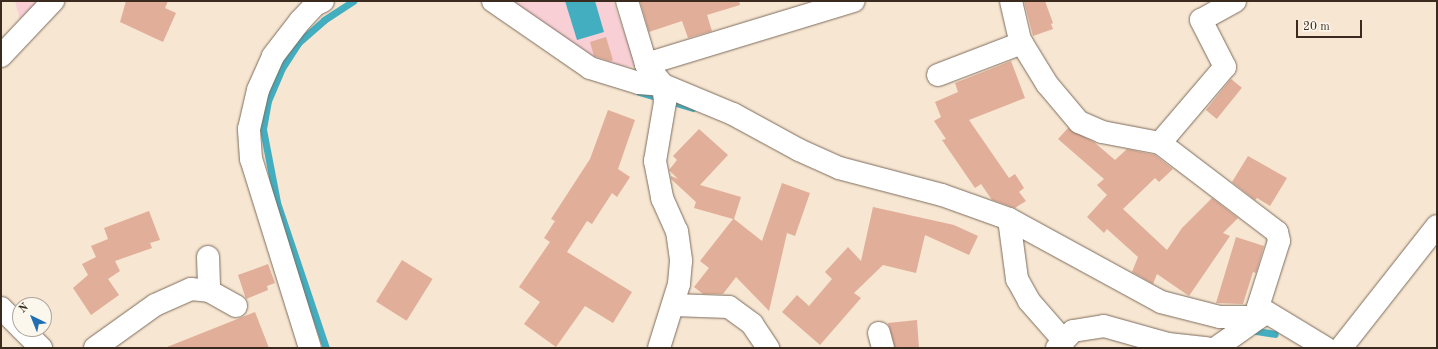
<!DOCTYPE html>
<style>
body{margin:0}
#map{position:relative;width:1438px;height:349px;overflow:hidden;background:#f7e6d1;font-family:"Old Standard TT",serif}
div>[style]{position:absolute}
.built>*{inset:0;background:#f7cfd5}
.water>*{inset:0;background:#42aec0}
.stream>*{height:7px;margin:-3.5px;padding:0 3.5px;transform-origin:3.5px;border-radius:3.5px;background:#42aec0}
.building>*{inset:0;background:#e1ae99;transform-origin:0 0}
.roads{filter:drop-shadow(0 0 1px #7d6c5d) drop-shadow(0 0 1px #7d6c5d)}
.street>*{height:22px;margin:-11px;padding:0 11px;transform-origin:11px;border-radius:11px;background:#fff}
span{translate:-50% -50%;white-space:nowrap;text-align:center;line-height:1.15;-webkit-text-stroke:3.5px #fbf7ec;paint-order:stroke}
.frame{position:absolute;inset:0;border:2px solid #3b2a1e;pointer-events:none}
.north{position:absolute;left:12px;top:297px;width:40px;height:40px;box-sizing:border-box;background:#fbf7ec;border:1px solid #aea59a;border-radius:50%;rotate:317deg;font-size:11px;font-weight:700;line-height:16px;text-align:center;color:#3b2a1e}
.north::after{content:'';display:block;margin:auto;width:14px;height:18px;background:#1f6fb2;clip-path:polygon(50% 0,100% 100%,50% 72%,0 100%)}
.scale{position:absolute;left:1296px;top:20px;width:66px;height:18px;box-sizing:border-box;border:2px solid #3b2a1e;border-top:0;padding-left:5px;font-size:12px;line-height:14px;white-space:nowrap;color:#3b2a1e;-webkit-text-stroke:3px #fbf7ec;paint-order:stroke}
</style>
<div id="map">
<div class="built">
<i style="clip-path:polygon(15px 1px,49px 1px,22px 28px)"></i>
<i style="clip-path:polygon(480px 1px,613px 1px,636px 67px,559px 59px)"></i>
</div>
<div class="water">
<i style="clip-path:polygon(565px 1px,595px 1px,604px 32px,577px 40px)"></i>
</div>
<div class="stream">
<i style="left:639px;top:92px;width:56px;rotate:16.5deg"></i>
<i style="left:1250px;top:330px;width:25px;rotate:9deg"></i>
<i style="left:326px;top:348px;width:154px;rotate:-108.6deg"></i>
<i style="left:277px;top:202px;width:74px;rotate:-100.9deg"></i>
<i style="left:263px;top:129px;width:28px;rotate:-80deg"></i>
<i style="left:268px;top:101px;width:36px;rotate:-67deg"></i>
<i style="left:282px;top:68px;width:31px;rotate:-57deg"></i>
<i style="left:299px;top:42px;width:33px;rotate:-41deg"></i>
<i style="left:324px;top:20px;width:35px;rotate:-33deg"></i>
</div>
<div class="building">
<i style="clip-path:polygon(126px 1px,168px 1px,165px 8px,176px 13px,163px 42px,120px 22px)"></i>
<i style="clip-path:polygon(640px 1px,739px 1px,740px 5px,707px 15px,712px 31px,688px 38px,682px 21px,649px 32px)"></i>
<i style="clip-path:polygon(1024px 1px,1045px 1px,1053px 23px,1051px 24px,1053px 29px,1033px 36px)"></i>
<i style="clip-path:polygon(606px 37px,613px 60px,610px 61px,594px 56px,590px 42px)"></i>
<i style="clip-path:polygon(1011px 61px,1025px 98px,969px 120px,1009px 178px,1015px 174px,1024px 188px,1019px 192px,1026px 201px,1015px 208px,992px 200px,981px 184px,975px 188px,942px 140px,946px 139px,934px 121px,941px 117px,935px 102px,958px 92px,955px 83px)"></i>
<i style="left:1231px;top:79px;width:14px;height:40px;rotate:39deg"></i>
<i style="clip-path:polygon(608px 110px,635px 120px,618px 169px,630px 177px,617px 197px,612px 193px,592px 224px,587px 221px,567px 252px,632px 292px,613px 323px,585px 306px,556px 347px,524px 324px,540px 302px,519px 287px,550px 242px,544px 238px,555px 221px,551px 219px,590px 159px)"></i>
<i style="clip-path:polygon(1068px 128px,1094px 142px,1115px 160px,1127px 149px,1155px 155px,1173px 169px,1159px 182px,1155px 178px,1123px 209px,1167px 250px,1182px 228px,1212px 198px,1238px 218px,1223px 233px,1230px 236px,1189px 296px,1157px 274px,1153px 284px,1132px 272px,1138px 257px,1107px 229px,1104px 233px,1087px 217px,1107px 195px,1097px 185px,1104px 179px,1058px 139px)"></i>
<i style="clip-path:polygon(699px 129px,728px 155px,700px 185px,741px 197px,734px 219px,762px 241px,782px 183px,810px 193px,795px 236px,787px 233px,769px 311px,736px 277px,723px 294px,703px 294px,694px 287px,709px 268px,700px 261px,733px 219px,694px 208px,696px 202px,671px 179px,671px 176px,678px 179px,669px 170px,677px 160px,673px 156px)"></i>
<i style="clip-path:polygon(1248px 156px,1287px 178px,1270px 206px,1257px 198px,1255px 200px,1232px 182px)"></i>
<i style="clip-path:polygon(873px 207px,954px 225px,978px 236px,969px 255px,925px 235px,916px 273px,883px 265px,854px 293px,861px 298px,820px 345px,782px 312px,797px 295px,809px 306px,832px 279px,825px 272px,848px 247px,861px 261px)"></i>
<i style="clip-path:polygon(149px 211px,160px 240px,150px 243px,152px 248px,115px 261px,120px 271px,108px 279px,119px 295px,91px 315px,73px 288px,88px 275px,82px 264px,96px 257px,91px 246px,108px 239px,104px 228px)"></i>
<i style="clip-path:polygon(1236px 237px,1264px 246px,1256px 273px,1253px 272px,1243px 304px,1216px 303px)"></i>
<i style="left:402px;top:260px;width:36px;height:49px;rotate:32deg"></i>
<i style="clip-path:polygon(268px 264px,275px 283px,267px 286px,268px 290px,246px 299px,238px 275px)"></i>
<i style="clip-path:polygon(255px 312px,269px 348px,167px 348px,167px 347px)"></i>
<i style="clip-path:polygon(917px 320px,919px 348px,895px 348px,888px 323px)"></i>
</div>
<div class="roads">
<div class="street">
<i style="left:493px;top:1px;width:118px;rotate:34.6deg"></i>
<i style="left:590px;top:68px;width:51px;rotate:17deg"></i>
<i style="left:639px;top:83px;width:24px;rotate:5deg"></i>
<i style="left:663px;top:85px;width:76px;rotate:22.5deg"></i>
<i style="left:733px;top:114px;width:75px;rotate:28.6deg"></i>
<i style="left:799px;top:150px;width:44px;rotate:24.2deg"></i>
<i style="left:839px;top:168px;width:106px;rotate:14.7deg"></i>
<i style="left:942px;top:195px;width:71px;rotate:19.7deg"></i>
<i style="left:1009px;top:219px;width:173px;rotate:28.6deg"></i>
<i style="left:1161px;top:302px;width:61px;rotate:14.3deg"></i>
<i style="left:1220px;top:317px;width:39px"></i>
<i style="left:627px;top:1px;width:66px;rotate:73.2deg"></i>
<i style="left:646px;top:64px;width:27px;rotate:51deg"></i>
<i style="left:663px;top:85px;width:17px;rotate:83deg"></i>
<i style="left:665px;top:102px;width:60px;rotate:99.6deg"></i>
<i style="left:655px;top:161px;width:38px;rotate:79deg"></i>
<i style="left:662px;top:198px;width:36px;rotate:66deg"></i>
<i style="left:677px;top:231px;width:30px;rotate:82deg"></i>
<i style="left:681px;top:261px;width:23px;rotate:95deg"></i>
<i style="left:679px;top:284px;width:67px;rotate:107.4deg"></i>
<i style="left:1011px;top:1px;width:40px;rotate:77deg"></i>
<i style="left:1020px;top:40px;width:52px;rotate:58.5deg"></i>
<i style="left:1047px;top:84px;width:50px;rotate:49.9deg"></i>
<i style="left:1079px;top:122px;width:25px;rotate:23deg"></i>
<i style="left:1102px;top:132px;width:59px;rotate:10.7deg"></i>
<i style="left:1160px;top:143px;width:147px;rotate:37.3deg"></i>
<i style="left:1277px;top:232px;width:9px;rotate:77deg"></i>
<i style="left:1279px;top:241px;width:69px;rotate:107.7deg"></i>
<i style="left:1258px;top:307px;width:79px;rotate:31.1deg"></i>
<i style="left:1px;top:56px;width:76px;rotate:-46.6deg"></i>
<i style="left:646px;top:64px;width:217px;rotate:-16.9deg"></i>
<i style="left:938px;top:75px;width:90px;rotate:-20.9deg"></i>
<i style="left:1160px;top:143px;width:100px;rotate:-49.5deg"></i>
<i style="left:1225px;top:67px;width:53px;rotate:-117.1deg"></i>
<i style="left:1201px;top:20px;width:39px;rotate:-29deg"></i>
<i style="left:1009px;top:219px;width:61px;rotate:82.4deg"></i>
<i style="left:1017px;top:279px;width:25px;rotate:61deg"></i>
<i style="left:1029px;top:301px;width:53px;rotate:48.8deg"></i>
<i style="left:208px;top:257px;width:34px;rotate:88deg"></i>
<i style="left:673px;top:305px;width:56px;rotate:2deg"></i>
<i style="left:729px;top:307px;width:29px;rotate:36deg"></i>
<i style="left:752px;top:324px;width:29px;rotate:56deg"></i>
<i style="left:1px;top:308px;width:27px;rotate:45deg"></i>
<i style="left:22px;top:329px;width:27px;rotate:45deg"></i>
<i style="left:879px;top:333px;width:16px;rotate:75deg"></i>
<i style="left:95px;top:348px;width:74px;rotate:-35.6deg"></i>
<i style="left:155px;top:305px;width:39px;rotate:-24deg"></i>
<i style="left:191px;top:289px;width:18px;rotate:6deg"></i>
<i style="left:209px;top:291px;width:31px;rotate:29deg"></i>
<i style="left:310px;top:348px;width:198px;rotate:-107.3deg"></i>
<i style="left:251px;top:159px;width:30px;rotate:-94deg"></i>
<i style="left:249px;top:129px;width:40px;rotate:-77deg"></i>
<i style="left:258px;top:90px;width:37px;rotate:-66deg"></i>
<i style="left:273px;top:56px;width:44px;rotate:-52.4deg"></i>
<i style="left:300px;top:21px;width:22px;rotate:-47deg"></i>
<i style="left:315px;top:5px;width:9px;rotate:-27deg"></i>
<i style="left:1057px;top:348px;width:23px;rotate:-47deg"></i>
<i style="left:1073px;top:331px;width:31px;rotate:-9deg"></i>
<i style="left:1104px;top:326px;width:66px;rotate:15.7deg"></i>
<i style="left:1168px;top:344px;width:39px;rotate:6deg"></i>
<i style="left:1216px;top:348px;width:54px;rotate:-35.2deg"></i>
<i style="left:1341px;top:348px;width:155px;rotate:-51.8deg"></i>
</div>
</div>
<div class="frame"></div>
<div class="north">N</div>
<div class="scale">20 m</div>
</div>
